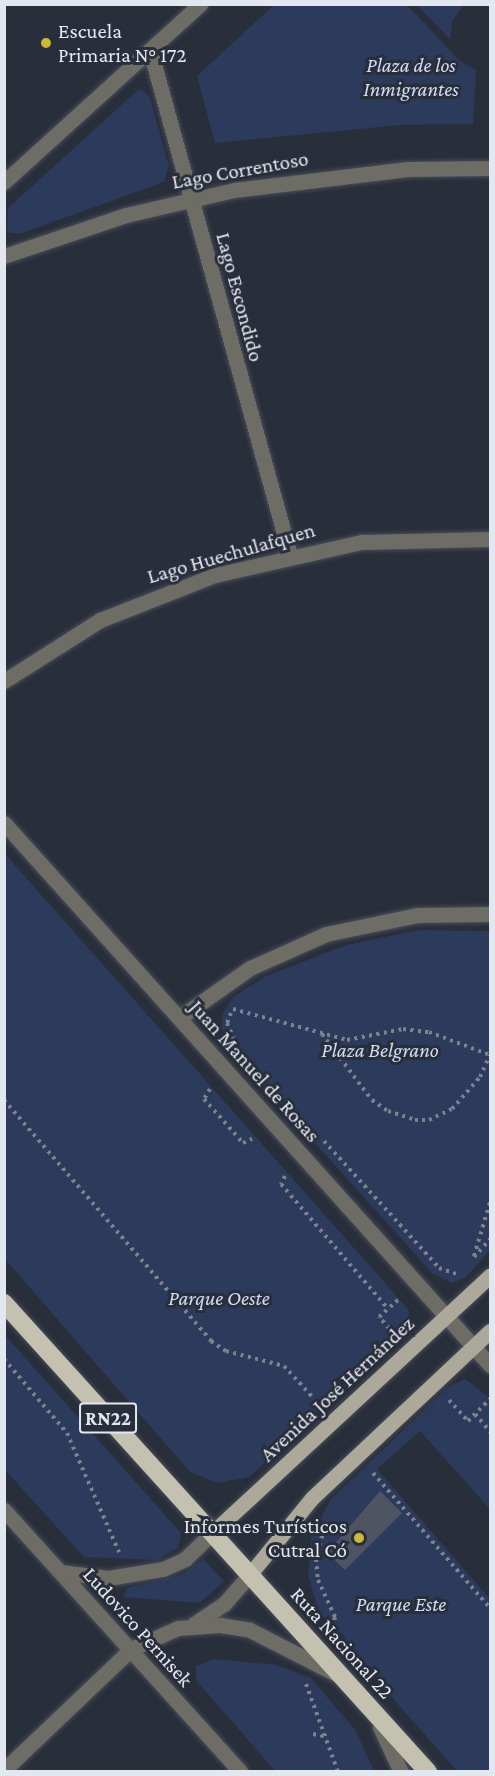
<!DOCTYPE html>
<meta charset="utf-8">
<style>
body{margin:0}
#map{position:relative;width:495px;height:1776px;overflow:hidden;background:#292e3b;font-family:"Crimson Pro",serif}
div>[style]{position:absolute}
.green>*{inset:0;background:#2c3a5b}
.building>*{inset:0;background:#4e5462}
.path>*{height:4px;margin-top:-2px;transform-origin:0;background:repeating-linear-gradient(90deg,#7e828d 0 3px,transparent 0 7.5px)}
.roads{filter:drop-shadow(0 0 2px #474c58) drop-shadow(0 0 2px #474c58)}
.minor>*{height:15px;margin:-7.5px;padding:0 7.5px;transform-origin:7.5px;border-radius:7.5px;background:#6d6c65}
.major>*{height:15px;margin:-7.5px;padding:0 7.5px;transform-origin:7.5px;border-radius:7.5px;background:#aca99b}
.highway>*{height:18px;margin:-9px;padding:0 9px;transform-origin:9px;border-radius:9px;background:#c4c1b0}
.dots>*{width:16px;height:16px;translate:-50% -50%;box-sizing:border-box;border:3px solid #292e3b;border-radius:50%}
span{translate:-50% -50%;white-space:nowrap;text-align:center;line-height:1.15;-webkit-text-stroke:6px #292e3b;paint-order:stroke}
.shield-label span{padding:2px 4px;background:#292e3b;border:2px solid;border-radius:4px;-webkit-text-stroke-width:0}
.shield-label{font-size:20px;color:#e3e7ef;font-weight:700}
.poi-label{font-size:21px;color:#e3e7ef}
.left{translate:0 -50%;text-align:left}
.right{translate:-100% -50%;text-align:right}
.park-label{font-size:21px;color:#d0dbf5;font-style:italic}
.street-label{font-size:21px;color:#e3e7ef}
.frame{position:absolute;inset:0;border:6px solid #e3e7ef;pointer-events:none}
</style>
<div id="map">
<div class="green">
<i style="clip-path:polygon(275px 4px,407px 5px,460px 61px,476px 70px,473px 124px,400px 125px,215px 143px,197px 76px)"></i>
<i style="clip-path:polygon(417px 5px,464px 5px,452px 21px,450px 39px)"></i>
<i style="clip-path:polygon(139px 89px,149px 95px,169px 166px,164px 182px,19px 234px,7px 232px,8px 208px)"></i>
<i style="clip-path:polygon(5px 854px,409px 1310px,408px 1331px,400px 1341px,249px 1477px,218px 1483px,190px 1472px,5px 1259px)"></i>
<i style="clip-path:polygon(419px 930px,490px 931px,490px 1250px,465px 1278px,452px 1283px,433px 1274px,233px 1052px,221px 1029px,223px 1013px,233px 997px,266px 976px,346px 945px)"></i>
<i style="clip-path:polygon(5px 1335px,181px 1533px,179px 1547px,157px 1560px,84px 1557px,5px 1470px)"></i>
<i style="clip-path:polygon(465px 1379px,490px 1398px,490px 1509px,420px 1431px,377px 1469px,490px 1599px,490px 1771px,458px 1772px,332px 1630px,317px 1606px,308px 1575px,312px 1532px,332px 1498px,448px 1387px)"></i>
<i style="clip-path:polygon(203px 1559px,224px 1581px,200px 1603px,123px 1597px,127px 1588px,181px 1575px)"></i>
<i style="clip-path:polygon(214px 1659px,277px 1665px,311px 1678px,356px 1731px,374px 1771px,275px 1771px,196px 1680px,196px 1666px)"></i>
</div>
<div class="building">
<i style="clip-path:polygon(380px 1491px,402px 1513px,345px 1570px,327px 1553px)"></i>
</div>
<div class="path">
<i style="left:233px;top:1009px;width:118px;rotate:15.2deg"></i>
<i style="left:347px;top:1040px;width:57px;rotate:-11.1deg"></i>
<i style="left:403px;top:1029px;width:26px;rotate:7deg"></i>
<i style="left:429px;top:1032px;width:65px;rotate:20.7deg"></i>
<i style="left:231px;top:1013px;width:11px;rotate:112deg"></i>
<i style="left:227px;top:1023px;width:21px;rotate:67deg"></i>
<i style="left:322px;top:1034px;width:83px;rotate:52.9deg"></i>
<i style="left:372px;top:1100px;width:19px;rotate:35deg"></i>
<i style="left:388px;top:1111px;width:28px;rotate:18deg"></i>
<i style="left:415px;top:1120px;width:14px"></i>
<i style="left:429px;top:1120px;width:25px;rotate:-26deg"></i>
<i style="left:452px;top:1109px;width:43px;rotate:-48.8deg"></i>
<i style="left:480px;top:1077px;width:24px;rotate:-66deg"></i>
<i style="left:210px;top:1089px;width:12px;rotate:121deg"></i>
<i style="left:204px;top:1099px;width:59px;rotate:48.4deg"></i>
<i style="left:243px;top:1143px;width:10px;rotate:-24deg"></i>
<i style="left:4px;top:1100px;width:318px;rotate:49.3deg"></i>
<i style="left:211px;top:1341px;width:18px;rotate:34deg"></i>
<i style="left:226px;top:1351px;width:60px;rotate:14.5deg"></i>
<i style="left:284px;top:1366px;width:50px;rotate:47.4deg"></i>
<i style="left:324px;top:1141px;width:171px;rotate:47.8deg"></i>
<i style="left:439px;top:1268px;width:18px;rotate:19deg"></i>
<i style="left:285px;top:1176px;width:9px;rotate:117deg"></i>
<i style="left:281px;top:1184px;width:165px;rotate:49.4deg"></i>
<i style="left:474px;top:1256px;width:56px;rotate:-73.5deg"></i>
<i style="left:474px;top:1257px;width:24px;rotate:-48deg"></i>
<i style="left:394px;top:1334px;width:23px;rotate:-131deg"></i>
<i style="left:379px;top:1317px;width:30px;rotate:-42deg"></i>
<i style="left:4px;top:1359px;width:97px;rotate:49.6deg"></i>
<i style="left:67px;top:1433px;width:130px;rotate:66.4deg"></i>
<i style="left:449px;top:1400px;width:28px;rotate:48deg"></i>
<i style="left:468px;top:1421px;width:31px;rotate:-45deg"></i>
<i style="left:475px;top:1414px;width:23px;rotate:49deg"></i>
<i style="left:373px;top:1473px;width:179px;rotate:49.1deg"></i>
<i style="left:326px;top:1521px;width:39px;rotate:105deg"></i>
<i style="left:316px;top:1559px;width:21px;rotate:85deg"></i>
<i style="left:318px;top:1580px;width:41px;rotate:65.3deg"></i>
<i style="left:335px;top:1617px;width:13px;rotate:103deg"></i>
<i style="left:306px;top:1684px;width:94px;rotate:70deg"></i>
<i style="left:313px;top:1734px;width:15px;rotate:11deg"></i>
</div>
<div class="roads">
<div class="minor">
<i style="left:150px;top:50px;width:524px;rotate:74.51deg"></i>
<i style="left:4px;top:182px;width:265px;rotate:-42.2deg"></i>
<i style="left:4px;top:256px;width:129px;rotate:-18.6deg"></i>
<i style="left:126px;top:215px;width:111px;rotate:-13deg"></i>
<i style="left:234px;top:190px;width:175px;rotate:-6.9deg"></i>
<i style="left:408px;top:169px;width:82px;rotate:-0.7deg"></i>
<i style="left:4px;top:681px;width:114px;rotate:-32.4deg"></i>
<i style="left:100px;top:620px;width:123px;rotate:-21.4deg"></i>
<i style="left:215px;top:575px;width:151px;rotate:-12.7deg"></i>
<i style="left:362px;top:542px;width:128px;rotate:-1.3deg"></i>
<i style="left:4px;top:823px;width:728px;rotate:48.12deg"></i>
<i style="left:179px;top:1018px;width:87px;rotate:-35.2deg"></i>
<i style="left:250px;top:968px;width:83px;rotate:-24.1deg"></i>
<i style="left:326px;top:934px;width:94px;rotate:-11.7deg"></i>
<i style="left:418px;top:915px;width:72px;rotate:-0.8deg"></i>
<i style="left:4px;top:1510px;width:353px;rotate:47.9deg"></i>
<i style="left:61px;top:1572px;width:47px;rotate:7.3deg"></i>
<i style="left:108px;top:1578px;width:56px;rotate:-9.3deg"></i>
<i style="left:163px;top:1569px;width:24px;rotate:-24deg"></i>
<i style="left:185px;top:1559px;width:37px;rotate:-44deg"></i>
<i style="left:194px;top:1624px;width:36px;rotate:-34deg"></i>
<i style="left:224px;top:1604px;width:40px;rotate:-49deg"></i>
<i style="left:380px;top:1727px;width:50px;rotate:65deg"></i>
<i style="left:4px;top:1770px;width:175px;rotate:-43.6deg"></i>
<i style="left:131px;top:1649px;width:51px;rotate:-24.1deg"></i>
<i style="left:178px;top:1628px;width:42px;rotate:-4.1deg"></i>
<i style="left:220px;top:1625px;width:30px;rotate:9deg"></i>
<i style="left:250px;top:1630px;width:97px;rotate:27.1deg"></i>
</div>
<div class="major">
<i style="left:212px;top:1533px;width:379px;rotate:-42.8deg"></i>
<i style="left:250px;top:1574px;width:98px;rotate:-50.8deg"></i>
<i style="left:312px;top:1498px;width:244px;rotate:-43.2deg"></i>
</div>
<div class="highway">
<i style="left:4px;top:1303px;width:632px;rotate:47.88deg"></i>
</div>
</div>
<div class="dots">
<i style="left:46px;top:43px;background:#ceb837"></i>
<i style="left:359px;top:1538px;background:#ceb837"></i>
</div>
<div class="shield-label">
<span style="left:108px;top:1418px">RN22</span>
</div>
<div class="poi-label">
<span class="left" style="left:58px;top:43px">Escuela<br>Primaria N° 172</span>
<span class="right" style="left:347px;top:1538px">Informes Turísticos<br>Cutral Có</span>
</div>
<div class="park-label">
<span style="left:411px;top:77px">Plaza de los<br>Inmigrantes</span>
<span style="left:380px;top:1050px">Plaza Belgrano</span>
<span style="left:219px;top:1298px">Parque Oeste</span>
<span style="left:401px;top:1604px">Parque Este</span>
</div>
<div class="street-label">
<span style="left:240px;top:170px;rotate:-10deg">Lago Correntoso</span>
<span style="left:240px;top:297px;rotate:75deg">Lago Escondido</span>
<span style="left:231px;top:553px;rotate:-16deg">Lago Huechulafquen</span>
<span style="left:255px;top:1071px;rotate:48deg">Juan Manuel de Rosas</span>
<span style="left:337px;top:1389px;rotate:-43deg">Avenida José Hernández</span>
<span style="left:138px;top:1627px;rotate:48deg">Ludovico Pernisek</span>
<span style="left:342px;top:1643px;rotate:48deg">Ruta Nacional 22</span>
</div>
<div class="frame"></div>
</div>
